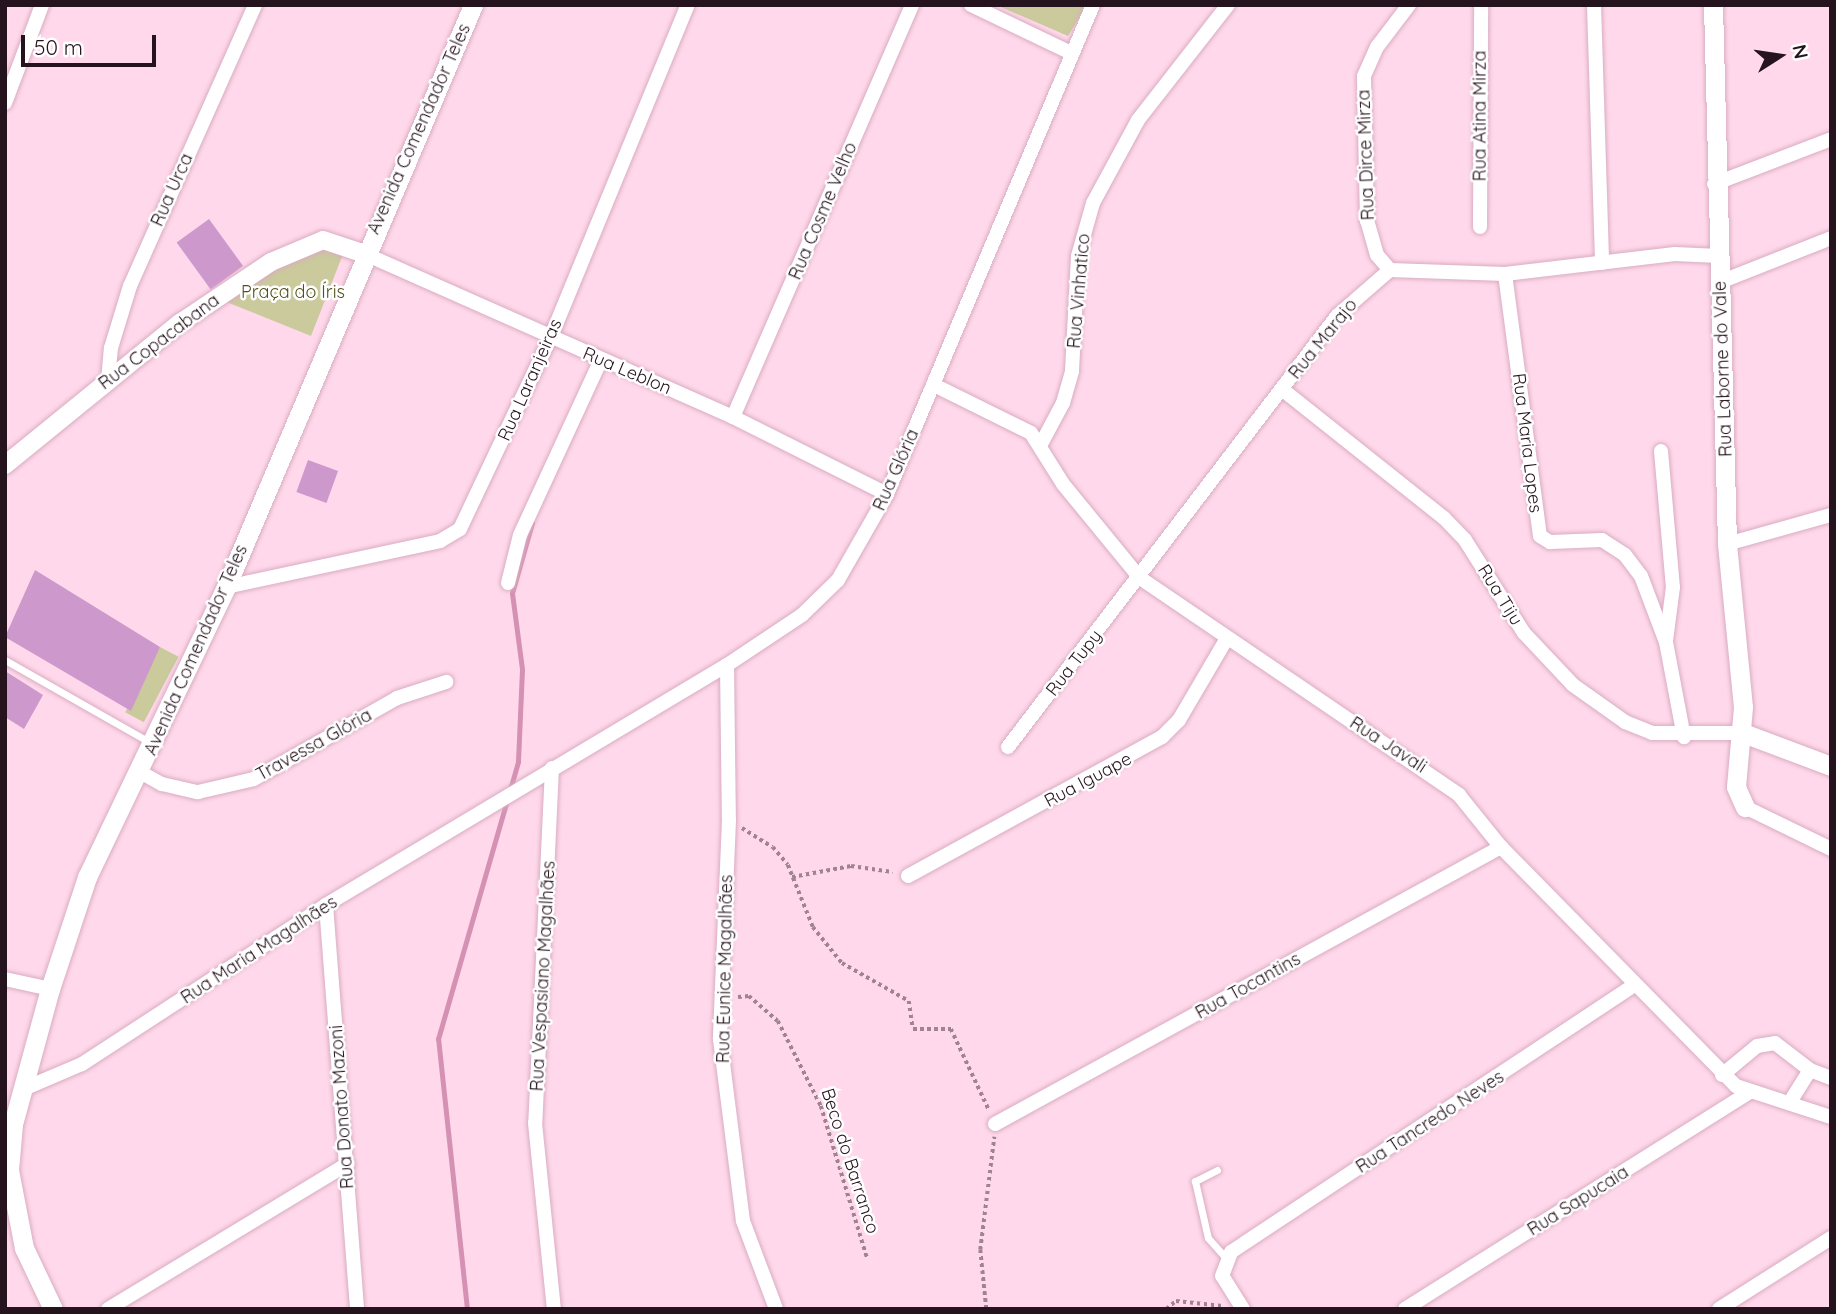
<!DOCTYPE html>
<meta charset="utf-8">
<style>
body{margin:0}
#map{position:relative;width:1836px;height:1314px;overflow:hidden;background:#ffd9eb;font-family:Quicksand,sans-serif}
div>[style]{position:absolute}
.green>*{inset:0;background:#caca9c;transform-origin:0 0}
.stream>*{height:5px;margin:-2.5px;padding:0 2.5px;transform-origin:2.5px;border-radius:2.5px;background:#d591b3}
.building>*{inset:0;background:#cd98cb;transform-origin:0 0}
.path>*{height:3.5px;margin-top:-1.75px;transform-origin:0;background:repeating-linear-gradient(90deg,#a08391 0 3.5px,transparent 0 7px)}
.roads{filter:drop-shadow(0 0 2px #daacc2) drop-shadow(0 0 2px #daacc2)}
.service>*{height:7px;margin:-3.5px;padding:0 3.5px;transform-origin:3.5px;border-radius:3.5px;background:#fff}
.minor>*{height:14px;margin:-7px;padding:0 7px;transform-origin:7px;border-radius:7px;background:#fff}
.tertiary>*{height:18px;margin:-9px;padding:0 9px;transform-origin:9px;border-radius:9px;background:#fff}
.secondary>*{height:19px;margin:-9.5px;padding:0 9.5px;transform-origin:9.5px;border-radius:9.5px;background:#fff}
span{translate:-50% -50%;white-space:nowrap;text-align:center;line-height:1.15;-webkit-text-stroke:5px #fff;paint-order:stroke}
.street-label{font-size:18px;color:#25141d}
.park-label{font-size:18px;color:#52511c}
.frame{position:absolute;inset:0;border:7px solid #25141d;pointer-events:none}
.north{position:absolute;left:1745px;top:21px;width:70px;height:70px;-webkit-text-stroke:5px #fff;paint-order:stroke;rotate:78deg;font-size:19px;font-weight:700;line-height:28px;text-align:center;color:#25141d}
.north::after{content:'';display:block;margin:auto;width:24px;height:32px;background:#25141d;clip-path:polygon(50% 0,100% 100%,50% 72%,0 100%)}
.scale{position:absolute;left:21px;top:35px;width:135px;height:32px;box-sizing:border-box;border:4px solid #25141d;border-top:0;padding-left:9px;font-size:21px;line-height:24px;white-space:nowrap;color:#25141d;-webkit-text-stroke:5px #fff;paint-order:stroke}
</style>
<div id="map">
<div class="green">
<i style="clip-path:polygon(996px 5px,1087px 5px,1068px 36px)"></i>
<i style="clip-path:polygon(310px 248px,345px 249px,311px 336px,224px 301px)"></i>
<i style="left:160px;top:647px;width:21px;height:74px;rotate:28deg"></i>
</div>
<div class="stream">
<i style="left:467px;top:1309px;width:272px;rotate:-96.1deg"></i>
<i style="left:438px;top:1039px;width:289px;rotate:-73.9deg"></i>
<i style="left:518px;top:761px;width:92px;rotate:-87.5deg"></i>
<i style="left:522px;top:669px;width:77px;rotate:-97.5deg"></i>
<i style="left:512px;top:593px;width:73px;rotate:-74.1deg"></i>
</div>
<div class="building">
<i style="left:209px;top:219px;width:58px;height:40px;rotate:54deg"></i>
<i style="left:308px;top:460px;width:32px;height:34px;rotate:20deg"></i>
<i style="clip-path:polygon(35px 570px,160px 647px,131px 711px,5px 637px)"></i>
<i style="clip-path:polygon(5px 671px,43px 695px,24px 729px,5px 717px)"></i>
</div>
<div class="path">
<i style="left:742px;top:828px;width:36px;rotate:32deg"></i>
<i style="left:773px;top:847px;width:23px;rotate:50deg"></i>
<i style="left:788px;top:865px;width:67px;rotate:68deg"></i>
<i style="left:813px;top:927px;width:46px;rotate:51.1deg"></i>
<i style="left:842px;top:963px;width:77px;rotate:29.6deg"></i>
<i style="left:909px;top:1001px;width:28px;rotate:82deg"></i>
<i style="left:913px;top:1029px;width:38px"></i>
<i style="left:951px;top:1029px;width:89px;rotate:64.9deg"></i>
<i style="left:792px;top:877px;width:60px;rotate:-10.6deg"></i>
<i style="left:851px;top:866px;width:42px;rotate:8.1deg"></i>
<i style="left:738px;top:997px;width:11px;rotate:-5deg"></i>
<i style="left:749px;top:996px;width:38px;rotate:41deg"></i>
<i style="left:778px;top:1021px;width:95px;rotate:63.2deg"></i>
<i style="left:821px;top:1106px;width:158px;rotate:73.1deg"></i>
<i style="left:986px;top:1309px;width:59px;rotate:-95.8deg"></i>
<i style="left:980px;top:1250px;width:114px;rotate:-82.9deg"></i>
<i style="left:1166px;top:1309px;width:13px;rotate:-39deg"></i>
<i style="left:1176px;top:1301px;width:47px;rotate:6.1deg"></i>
</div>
<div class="roads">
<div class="service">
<i style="left:5px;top:660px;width:168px;rotate:29.6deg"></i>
<i style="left:1217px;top:1170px;width:25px;rotate:153deg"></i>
<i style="left:1195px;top:1181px;width:58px;rotate:77.2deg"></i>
<i style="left:1208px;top:1238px;width:25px;rotate:48deg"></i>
</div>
<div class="minor">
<i style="left:971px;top:5px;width:111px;rotate:25.6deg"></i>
<i style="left:1594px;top:5px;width:258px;rotate:88.2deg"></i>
<i style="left:5px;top:103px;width:105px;rotate:-69.3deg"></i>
<i style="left:1714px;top:184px;width:125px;rotate:-21deg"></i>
<i style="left:1480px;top:227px;width:222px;rotate:-89.7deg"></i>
<i style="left:365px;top:254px;width:402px;rotate:23.9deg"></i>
<i style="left:733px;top:417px;width:172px;rotate:26.6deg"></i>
<i style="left:1390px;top:270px;width:20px;rotate:-131deg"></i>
<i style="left:1377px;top:255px;width:35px;rotate:-106deg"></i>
<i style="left:1367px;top:221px;width:145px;rotate:-91.2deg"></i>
<i style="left:1364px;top:76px;width:32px;rotate:-66deg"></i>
<i style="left:1377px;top:47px;width:53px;rotate:-52.7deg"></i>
<i style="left:1505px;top:274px;width:264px;rotate:82.4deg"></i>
<i style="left:1540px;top:536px;width:12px;rotate:31deg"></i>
<i style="left:1550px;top:542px;width:52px;rotate:-2.2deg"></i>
<i style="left:1602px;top:540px;width:27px;rotate:33deg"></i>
<i style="left:1625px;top:555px;width:26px;rotate:53deg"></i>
<i style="left:1641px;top:576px;width:71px;rotate:69.3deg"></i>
<i style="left:1666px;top:642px;width:97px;rotate:79.3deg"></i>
<i style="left:1720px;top:282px;width:119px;rotate:-21.6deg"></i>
<i style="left:108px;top:381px;width:33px;rotate:-85deg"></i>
<i style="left:111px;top:348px;width:65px;rotate:-73deg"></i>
<i style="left:130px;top:286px;width:308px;rotate:-66deg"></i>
<i style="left:934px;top:385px;width:108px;rotate:26.3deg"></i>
<i style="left:1031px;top:433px;width:60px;rotate:57.9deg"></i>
<i style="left:1063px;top:484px;width:122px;rotate:50.7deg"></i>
<i style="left:1140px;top:578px;width:386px;rotate:34.2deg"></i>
<i style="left:1459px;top:795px;width:67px;rotate:51.1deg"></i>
<i style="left:1501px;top:847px;width:335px;rotate:45.5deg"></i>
<i style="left:1736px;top:1086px;width:100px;rotate:18.1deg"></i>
<i style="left:1283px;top:390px;width:206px;rotate:38.5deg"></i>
<i style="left:1444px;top:518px;width:30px;rotate:46deg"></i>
<i style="left:1465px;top:540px;width:110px;rotate:57.6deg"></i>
<i style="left:1524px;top:633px;width:71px;rotate:46.7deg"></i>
<i style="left:1573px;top:685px;width:64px;rotate:35.4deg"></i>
<i style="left:1625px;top:722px;width:29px;rotate:22deg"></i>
<i style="left:1652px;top:733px;width:91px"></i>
<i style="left:733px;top:417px;width:449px;rotate:-66.5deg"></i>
<i style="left:1040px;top:446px;width:49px;rotate:-61.9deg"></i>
<i style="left:1063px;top:403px;width:33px;rotate:-74deg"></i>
<i style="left:1072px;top:371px;width:115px;rotate:-87deg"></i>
<i style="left:1078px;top:256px;width:55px;rotate:-74.2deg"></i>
<i style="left:1093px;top:203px;width:94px;rotate:-61.5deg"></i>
<i style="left:1138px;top:120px;width:146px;rotate:-52deg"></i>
<i style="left:1661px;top:451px;width:137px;rotate:85deg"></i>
<i style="left:1673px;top:587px;width:54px;rotate:97.4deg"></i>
<i style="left:1727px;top:544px;width:108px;rotate:-15.6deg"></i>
<i style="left:508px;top:583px;width:49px;rotate:-76deg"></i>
<i style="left:520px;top:535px;width:193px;rotate:-65.2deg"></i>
<i style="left:226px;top:587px;width:219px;rotate:-12.1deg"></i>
<i style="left:440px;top:541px;width:23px;rotate:-31deg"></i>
<i style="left:460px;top:529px;width:210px;rotate:-64.7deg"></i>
<i style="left:550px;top:339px;width:361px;rotate:-67.6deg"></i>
<i style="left:727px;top:665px;width:155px;rotate:89.3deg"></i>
<i style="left:729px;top:820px;width:219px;rotate:92.4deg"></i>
<i style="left:720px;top:1039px;width:183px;rotate:82.8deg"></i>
<i style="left:743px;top:1221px;width:94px;rotate:69.4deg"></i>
<i style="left:1008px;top:747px;width:542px;rotate:-52.64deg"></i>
<i style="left:1337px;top:316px;width:70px;rotate:-41deg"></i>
<i style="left:1390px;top:270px;width:115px;rotate:2deg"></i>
<i style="left:1505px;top:274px;width:171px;rotate:-6.7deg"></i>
<i style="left:1675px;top:254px;width:44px;rotate:2.6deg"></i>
<i style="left:552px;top:768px;width:355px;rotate:92.7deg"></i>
<i style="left:535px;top:1123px;width:187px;rotate:84.2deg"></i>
<i style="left:140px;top:772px;width:25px;rotate:29deg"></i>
<i style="left:162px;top:784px;width:37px;rotate:13deg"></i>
<i style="left:198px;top:792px;width:57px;rotate:-13.1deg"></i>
<i style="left:254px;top:779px;width:164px;rotate:-29.5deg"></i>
<i style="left:397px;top:698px;width:52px;rotate:-18.1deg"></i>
<i style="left:1745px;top:807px;width:96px;rotate:26deg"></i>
<i style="left:908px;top:876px;width:290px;rotate:-28.7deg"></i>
<i style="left:1162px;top:737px;width:24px;rotate:-45deg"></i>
<i style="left:1179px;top:720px;width:93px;rotate:-59.6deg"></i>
<i style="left:326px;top:905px;width:405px;rotate:85.6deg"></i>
<i style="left:5px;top:979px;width:46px;rotate:12.5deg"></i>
<i style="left:1810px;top:1070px;width:22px;rotate:21deg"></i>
<i style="left:1722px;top:1075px;width:45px;rotate:-39.6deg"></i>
<i style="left:1757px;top:1046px;width:18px;rotate:-9deg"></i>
<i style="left:1775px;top:1043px;width:44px;rotate:37.6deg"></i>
<i style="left:1810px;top:1070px;width:39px;rotate:122deg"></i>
<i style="left:21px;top:1090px;width:66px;rotate:-23.1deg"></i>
<i style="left:82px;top:1064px;width:291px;rotate:-33.1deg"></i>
<i style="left:326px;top:905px;width:467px;rotate:-30.9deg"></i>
<i style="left:727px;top:665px;width:90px;rotate:-33.7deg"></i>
<i style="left:802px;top:615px;width:50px;rotate:-44.2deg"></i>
<i style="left:838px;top:580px;width:99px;rotate:-60.3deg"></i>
<i style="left:887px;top:494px;width:531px;rotate:-67.16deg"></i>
<i style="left:995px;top:1124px;width:577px;rotate:-28.7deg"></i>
<i style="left:108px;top:1309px;width:280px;rotate:-31.2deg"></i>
<i style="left:1243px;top:1309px;width:39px;rotate:-122deg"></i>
<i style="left:1222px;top:1276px;width:26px;rotate:-69deg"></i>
<i style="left:1231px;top:1252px;width:483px;rotate:-33.5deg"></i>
<i style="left:1405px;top:1309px;width:408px;rotate:-32.2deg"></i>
<i style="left:1719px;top:1309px;width:133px;rotate:-32.4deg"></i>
</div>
<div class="tertiary">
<i style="left:5px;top:465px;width:225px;rotate:-39.1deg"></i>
<i style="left:180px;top:323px;width:110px;rotate:-33.8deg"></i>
<i style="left:271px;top:262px;width:56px;rotate:-22.9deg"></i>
<i style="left:323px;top:240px;width:44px;rotate:18.4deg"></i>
</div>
<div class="secondary">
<i style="left:1713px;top:5px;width:539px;rotate:88.51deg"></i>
<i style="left:1727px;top:544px;width:164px;rotate:84.4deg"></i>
<i style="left:1743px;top:707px;width:80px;rotate:95deg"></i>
<i style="left:1736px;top:787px;width:22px;rotate:66deg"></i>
<i style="left:1743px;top:733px;width:94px;rotate:20.6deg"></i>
<i style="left:53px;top:1309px;width:68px;rotate:-115.4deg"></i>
<i style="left:24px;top:1248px;width:79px;rotate:-100.9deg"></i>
<i style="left:9px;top:1170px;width:46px;rotate:-85deg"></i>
<i style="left:13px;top:1124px;width:140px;rotate:-74.7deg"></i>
<i style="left:50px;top:989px;width:118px;rotate:-71.7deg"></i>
<i style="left:87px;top:877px;width:322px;rotate:-64.4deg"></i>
<i style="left:226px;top:587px;width:632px;rotate:-67deg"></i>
</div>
</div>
<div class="street-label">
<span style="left:1480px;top:116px;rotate:-90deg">Rua Atina Mirza</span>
<span style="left:419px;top:129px;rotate:-66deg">Avenida Comendador Teles</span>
<span style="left:1366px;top:155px;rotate:-92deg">Rua Dirce Mirza</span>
<span style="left:172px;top:190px;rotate:-66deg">Rua Urca</span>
<span style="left:823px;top:211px;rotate:-67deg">Rua Cosme Velho</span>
<span style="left:1079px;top:291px;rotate:-85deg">Rua Vinhatico</span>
<span style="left:1323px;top:339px;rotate:-51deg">Rua Marajo</span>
<span style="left:159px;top:342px;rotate:-37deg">Rua Copacabana</span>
<span style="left:1723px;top:369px;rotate:-92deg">Rua Laborne do Vale</span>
<span style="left:627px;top:371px;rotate:23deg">Rua Leblon</span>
<span style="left:530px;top:380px;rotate:-66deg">Rua Laranjeiras</span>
<span style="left:1527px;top:443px;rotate:83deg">Rua Maria Lopes</span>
<span style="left:896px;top:470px;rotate:-66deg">Rua Glória</span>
<span style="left:1500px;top:595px;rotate:58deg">Rua Tiju</span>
<span style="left:196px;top:650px;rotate:-66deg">Avenida Comendador Teles</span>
<span style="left:1074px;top:663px;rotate:-52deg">Rua Tupy</span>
<span style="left:314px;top:745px;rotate:-29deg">Travessa Glória</span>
<span style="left:1388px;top:745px;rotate:33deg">Rua Javali</span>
<span style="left:1088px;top:780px;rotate:-28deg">Rua Iguape</span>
<span style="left:259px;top:950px;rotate:-33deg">Rua Maria Magalhães</span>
<span style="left:725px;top:969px;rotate:-89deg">Rua Eunice Magalhães</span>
<span style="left:543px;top:976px;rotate:-87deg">Rua Vespasiano Magalhães</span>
<span style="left:1248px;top:986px;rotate:-29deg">Rua Tocantins</span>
<span style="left:342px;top:1107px;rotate:-94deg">Rua Donato Mazoni</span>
<span style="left:1430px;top:1122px;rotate:-33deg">Rua Tancredo Neves</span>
<span style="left:850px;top:1161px;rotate:72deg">Beco do Barranco</span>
<span style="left:1578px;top:1201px;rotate:-32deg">Rua Sapucaia</span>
</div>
<div class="park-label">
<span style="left:293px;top:292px">Praça do Íris</span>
</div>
<div class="frame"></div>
<div class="north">N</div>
<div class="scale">50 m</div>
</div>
